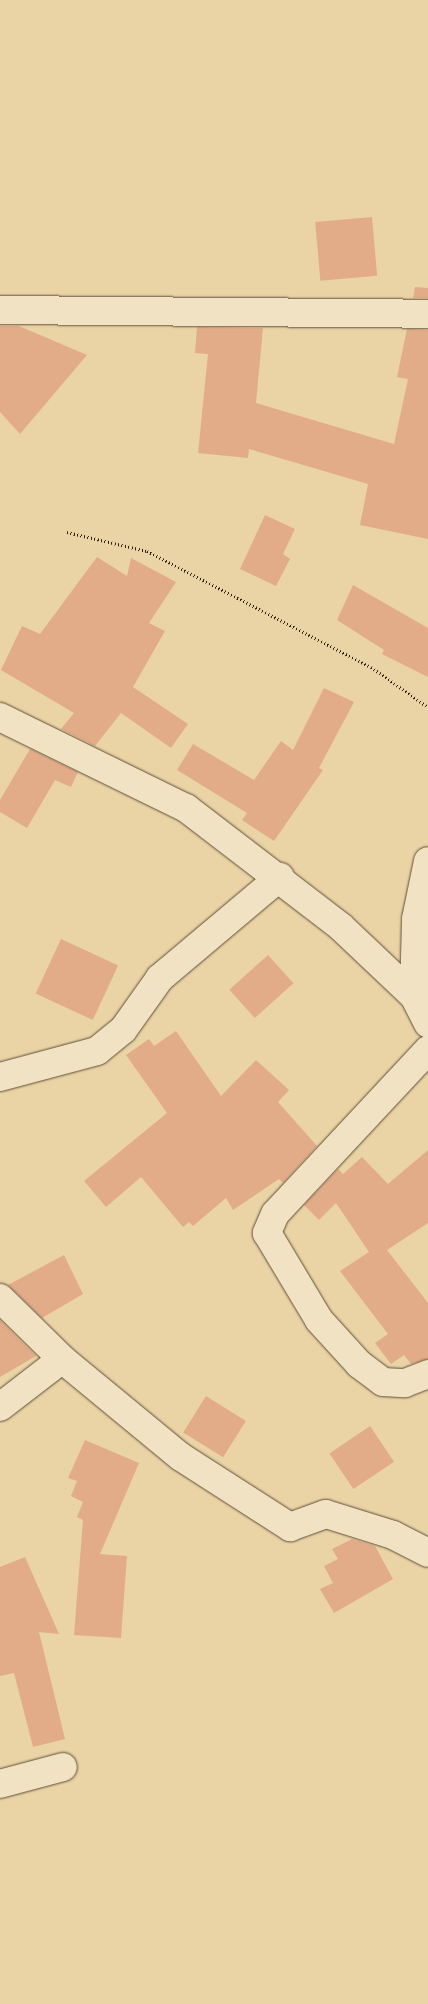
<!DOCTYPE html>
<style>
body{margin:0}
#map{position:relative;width:428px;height:2004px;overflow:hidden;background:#ead3a4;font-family:"IM FELL English",serif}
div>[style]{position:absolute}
.building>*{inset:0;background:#e3ac89;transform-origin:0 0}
.path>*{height:3px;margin-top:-1.5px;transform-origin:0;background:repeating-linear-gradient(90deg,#2f2114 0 1px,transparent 0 3.5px)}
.roads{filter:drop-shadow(0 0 1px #5e4e38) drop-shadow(0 0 1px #5e4e38)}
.minor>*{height:28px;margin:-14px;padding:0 14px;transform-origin:14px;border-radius:14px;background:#f1e2c4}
span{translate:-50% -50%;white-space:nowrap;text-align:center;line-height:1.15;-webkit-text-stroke:4px #f1e2c4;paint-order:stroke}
</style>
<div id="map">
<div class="building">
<i style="left:372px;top:217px;width:59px;height:57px;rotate:85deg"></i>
<i style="clip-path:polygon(415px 287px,428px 288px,428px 298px,413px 298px)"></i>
<i style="clip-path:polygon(0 326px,19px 326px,87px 355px,20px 434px,0 412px)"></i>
<i style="clip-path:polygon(197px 327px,263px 328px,256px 403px,394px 444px,408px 379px,397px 377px,407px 329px,428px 330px,428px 539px,360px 525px,368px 484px,249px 449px,248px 458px,198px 453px,208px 354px,195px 353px)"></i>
<i style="clip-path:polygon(265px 515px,295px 529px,283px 554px,290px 559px,276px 586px,240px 569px)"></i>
<i style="clip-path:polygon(97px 557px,127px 576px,131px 558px,176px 582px,149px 623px,165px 631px,133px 687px,188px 724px,171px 748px,121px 713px,95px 746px,61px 729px,74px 713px,1px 670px,22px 626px,40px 634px)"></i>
<i style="clip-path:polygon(353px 585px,428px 628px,428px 677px,382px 654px,384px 650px,337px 620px)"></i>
<i style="clip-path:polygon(324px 688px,354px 702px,319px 768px,323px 770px,274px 841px,242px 820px,247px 813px,177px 770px,193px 744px,254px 780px,281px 741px,293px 750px)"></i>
<i style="clip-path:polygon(30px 749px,78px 772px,71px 787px,55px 780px,27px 828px,0 812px,0 800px)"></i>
<i style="left:61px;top:939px;width:63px;height:60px;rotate:25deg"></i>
<i style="left:268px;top:955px;width:38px;height:52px;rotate:48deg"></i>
<i style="clip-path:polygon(176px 1031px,221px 1096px,256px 1060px,289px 1090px,278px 1102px,317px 1146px,283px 1183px,279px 1179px,233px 1210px,226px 1198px,193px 1226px,189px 1222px,183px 1227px,141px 1177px,106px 1207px,84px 1181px,167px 1113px,126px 1055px,149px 1039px,154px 1046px)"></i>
<i style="clip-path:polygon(428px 1150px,428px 1223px,387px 1250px,428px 1303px,428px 1359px,411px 1364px,404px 1355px,391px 1364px,375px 1343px,388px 1334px,340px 1271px,369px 1252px,336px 1203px,319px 1220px,304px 1205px,338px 1169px,343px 1174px,362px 1157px,388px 1184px)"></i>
<i style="clip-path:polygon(64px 1255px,83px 1294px,42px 1318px,8px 1285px)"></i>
<i style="clip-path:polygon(0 1320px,36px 1356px,0 1377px)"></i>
<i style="left:206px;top:1396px;width:47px;height:43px;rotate:32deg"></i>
<i style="left:370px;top:1426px;width:43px;height:49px;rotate:56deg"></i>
<i style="clip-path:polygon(85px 1440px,139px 1463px,100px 1554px,127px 1556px,121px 1638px,74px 1635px,83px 1520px,77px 1517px,83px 1502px,71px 1496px,77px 1481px,68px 1478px)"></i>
<i style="clip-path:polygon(352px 1539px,375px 1546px,393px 1579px,334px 1613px,320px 1589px,333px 1583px,324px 1566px,338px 1559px,332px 1549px)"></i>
<i style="clip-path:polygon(25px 1557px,59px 1634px,39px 1632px,65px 1739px,33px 1747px,14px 1673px,0 1676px,0 1567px)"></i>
</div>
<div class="path">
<i style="left:67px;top:532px;width:82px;rotate:13.4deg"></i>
<i style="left:147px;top:551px;width:252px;rotate:27.4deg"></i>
<i style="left:371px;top:667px;width:70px;rotate:35.1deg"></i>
</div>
<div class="roads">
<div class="minor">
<i style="left:0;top:310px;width:428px;rotate:0.5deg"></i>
<i style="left:0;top:717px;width:207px;rotate:26.1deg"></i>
<i style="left:186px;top:808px;width:195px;rotate:37.5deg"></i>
<i style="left:341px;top:927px;width:100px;rotate:43.4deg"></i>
<i style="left:414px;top:996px;width:31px;rotate:63deg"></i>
<i style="left:414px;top:996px;width:77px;rotate:-88.5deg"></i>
<i style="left:416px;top:919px;width:59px;rotate:-78.3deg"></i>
<i style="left:428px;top:1050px;width:224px;rotate:133deg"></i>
<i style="left:275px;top:1214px;width:21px;rotate:113deg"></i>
<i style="left:267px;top:1233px;width:101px;rotate:59.1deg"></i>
<i style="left:319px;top:1320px;width:59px;rotate:47.7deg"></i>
<i style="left:359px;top:1364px;width:30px;rotate:37deg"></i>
<i style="left:383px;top:1382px;width:22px;rotate:3deg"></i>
<i style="left:405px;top:1383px;width:25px;rotate:-21deg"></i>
<i style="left:0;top:1077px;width:100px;rotate:-15deg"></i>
<i style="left:97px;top:1051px;width:33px;rotate:-39deg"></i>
<i style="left:123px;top:1030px;width:64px;rotate:-54.6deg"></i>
<i style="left:160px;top:978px;width:157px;rotate:-40.1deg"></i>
<i style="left:0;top:1298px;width:87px;rotate:44.5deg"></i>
<i style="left:62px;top:1359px;width:154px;rotate:39.5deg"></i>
<i style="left:181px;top:1457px;width:130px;rotate:32.7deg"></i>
<i style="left:290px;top:1527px;width:38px;rotate:-20deg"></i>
<i style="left:326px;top:1514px;width:70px;rotate:17.4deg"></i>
<i style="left:393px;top:1535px;width:39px;rotate:27deg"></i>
<i style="left:0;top:1407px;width:78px;rotate:-37.7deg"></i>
<i style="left:0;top:1784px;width:65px;rotate:-15.1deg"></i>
</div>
</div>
</div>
